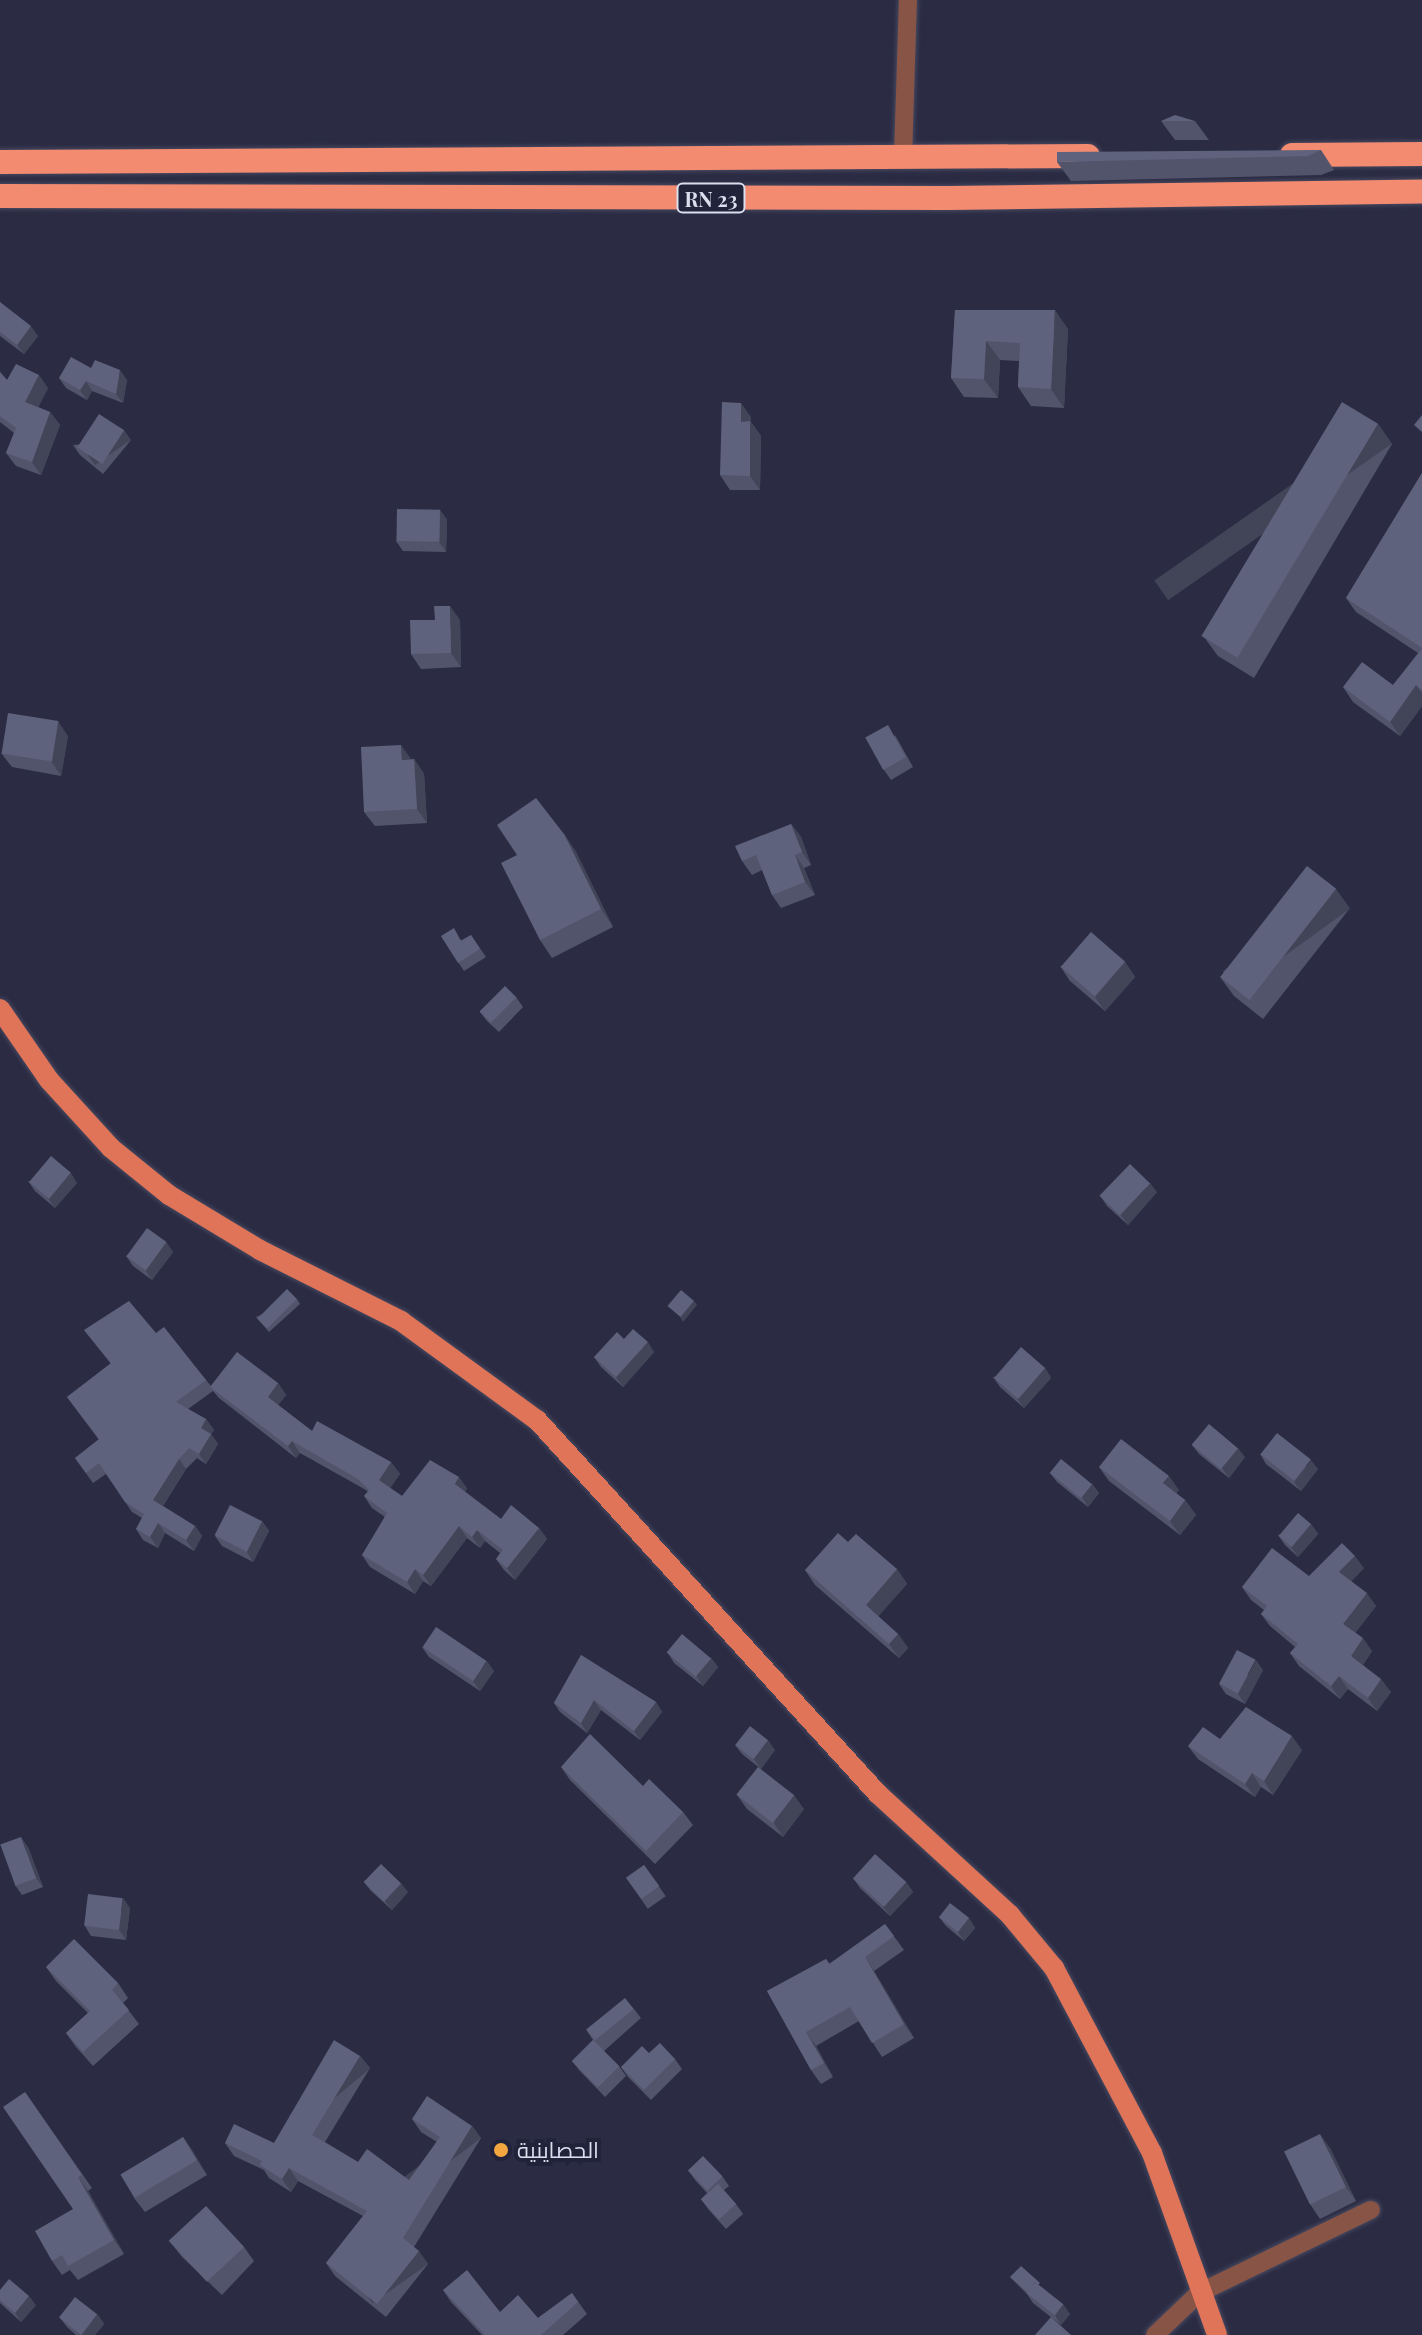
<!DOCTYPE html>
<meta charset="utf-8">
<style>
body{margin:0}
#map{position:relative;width:1422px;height:2335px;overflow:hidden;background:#2b2c44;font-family:"Playfair Display",Cairo,serif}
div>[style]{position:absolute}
.roads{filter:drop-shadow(0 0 2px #47485f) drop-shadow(0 0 2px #47485f)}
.minor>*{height:18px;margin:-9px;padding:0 9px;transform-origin:9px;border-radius:9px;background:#885446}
.major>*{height:20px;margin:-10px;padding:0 10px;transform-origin:10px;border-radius:10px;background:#df7458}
.highway>*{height:24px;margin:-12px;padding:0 12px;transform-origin:12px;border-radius:12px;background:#f28b70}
.wall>*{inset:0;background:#52546c;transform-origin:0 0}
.shaded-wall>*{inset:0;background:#424558;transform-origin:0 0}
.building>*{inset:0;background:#5f627d;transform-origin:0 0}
.dots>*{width:22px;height:22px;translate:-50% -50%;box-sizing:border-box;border:4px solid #21233a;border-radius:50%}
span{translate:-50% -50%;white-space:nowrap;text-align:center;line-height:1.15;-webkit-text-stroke:8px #21233a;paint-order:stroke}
.shield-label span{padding:2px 6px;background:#21233a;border:2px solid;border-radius:6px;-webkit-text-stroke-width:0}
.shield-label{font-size:20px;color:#dcdeee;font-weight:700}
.poi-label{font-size:22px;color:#dcdeee}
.left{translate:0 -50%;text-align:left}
</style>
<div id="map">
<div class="roads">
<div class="minor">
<i style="left:903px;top:157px;width:157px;rotate:-88.2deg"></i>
<i style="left:1155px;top:2335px;width:61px;rotate:-43.7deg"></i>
<i style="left:1199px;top:2293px;width:191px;rotate:-25.8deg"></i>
</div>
<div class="major">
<i style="left:0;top:1009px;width:86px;rotate:55.4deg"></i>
<i style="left:49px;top:1080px;width:92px;rotate:47.6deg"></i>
<i style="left:111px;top:1148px;width:75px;rotate:39deg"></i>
<i style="left:169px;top:1195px;width:106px;rotate:31.1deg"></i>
<i style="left:260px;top:1250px;width:158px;rotate:26.7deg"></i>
<i style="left:401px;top:1321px;width:168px;rotate:36.1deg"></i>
<i style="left:537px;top:1420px;width:506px;rotate:47.64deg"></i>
<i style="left:878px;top:1794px;width:179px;rotate:42.5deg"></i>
<i style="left:1010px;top:1915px;width:69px;rotate:50.3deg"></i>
<i style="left:1054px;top:1968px;width:209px;rotate:62.1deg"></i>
<i style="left:1152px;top:2153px;width:193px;rotate:70.3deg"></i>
</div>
<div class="highway">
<i style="left:1292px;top:155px;width:130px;rotate:-0.4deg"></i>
<i style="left:0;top:162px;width:1088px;rotate:-0.32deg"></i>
<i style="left:0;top:196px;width:948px;rotate:0.12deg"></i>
<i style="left:948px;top:198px;width:474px;rotate:-0.8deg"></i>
</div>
</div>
<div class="wall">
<i style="clip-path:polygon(1161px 121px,1195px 121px,1209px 140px,1175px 140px)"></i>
<i style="clip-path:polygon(1321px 150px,1334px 170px,1321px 175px,1071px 181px,1057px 162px)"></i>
<i style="clip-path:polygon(0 302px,38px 336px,24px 354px,0 336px)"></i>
<i style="clip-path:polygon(955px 310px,1068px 329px,1064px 408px,1031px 406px,1018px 387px,1019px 361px,1000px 360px,998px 398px,964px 397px,951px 378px)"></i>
<i style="clip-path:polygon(91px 368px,127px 380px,123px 403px,92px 391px,87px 400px,66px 388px,59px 378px)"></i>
<i style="clip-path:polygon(0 372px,7px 380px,48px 388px,38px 407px,50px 412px,60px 425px,41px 475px,16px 466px,6px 453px,14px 433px,0 422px)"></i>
<i style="clip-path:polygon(751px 417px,751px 422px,761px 436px,760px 490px,730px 490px,720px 475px)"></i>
<i style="clip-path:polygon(1378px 424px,1392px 444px,1254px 678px,1218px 656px,1204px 637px)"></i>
<i style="clip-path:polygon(131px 440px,103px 474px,80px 455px,73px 445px)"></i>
<i style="clip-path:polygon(1422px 473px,1422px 706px,1400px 736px,1353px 702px,1343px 687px,1393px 685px,1418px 653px,1356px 612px,1346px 598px)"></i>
<i style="clip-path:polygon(440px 510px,447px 520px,446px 552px,403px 551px,396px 541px)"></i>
<i style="clip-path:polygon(460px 620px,461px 667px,421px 669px,411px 654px)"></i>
<i style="clip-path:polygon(895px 735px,913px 767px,891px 780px,884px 770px)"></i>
<i style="clip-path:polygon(68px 736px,61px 776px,12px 767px,1px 753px)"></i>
<i style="clip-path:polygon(414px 759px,424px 774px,427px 823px,375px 826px,364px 812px)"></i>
<i style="clip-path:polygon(791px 824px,801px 837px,811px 865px,804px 868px,815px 895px,781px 908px,772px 895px,762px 870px,752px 875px,742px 861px)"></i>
<i style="clip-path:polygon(564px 834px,576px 852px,613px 927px,552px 958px,540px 940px)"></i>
<i style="clip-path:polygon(1350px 908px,1263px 1019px,1234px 996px,1220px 977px)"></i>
<i style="clip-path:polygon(471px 935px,486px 957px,464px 971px,441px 936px,462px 940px)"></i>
<i style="clip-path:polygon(1125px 962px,1135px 977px,1105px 1011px,1070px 981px,1060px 966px)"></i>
<i style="clip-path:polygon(516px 997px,523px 1007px,499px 1032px,487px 1021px,480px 1012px)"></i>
<i style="clip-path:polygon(28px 1181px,77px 1183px,55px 1208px,35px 1191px)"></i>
<i style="clip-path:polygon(1157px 1192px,1128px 1225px,1107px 1206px,1101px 1197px)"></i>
<i style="clip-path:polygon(166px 1242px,173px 1252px,152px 1280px,133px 1266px,126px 1256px)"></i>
<i style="clip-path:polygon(297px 1299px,300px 1304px,269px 1332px,256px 1317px)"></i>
<i style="clip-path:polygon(84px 1330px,156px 1333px,206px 1380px,211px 1386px,278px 1383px,286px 1395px,278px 1405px,312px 1431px,391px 1462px,400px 1474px,390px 1488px,402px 1496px,467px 1488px,465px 1492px,501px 1519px,539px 1528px,547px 1539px,515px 1580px,504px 1570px,496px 1559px,500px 1553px,485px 1541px,480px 1548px,467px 1538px,431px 1586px,423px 1581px,415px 1594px,370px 1567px,362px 1555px,385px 1517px,372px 1508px,364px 1496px,368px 1492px,366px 1490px,300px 1453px,296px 1458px,219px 1398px,213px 1391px,188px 1409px,206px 1419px,214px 1430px,211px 1434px,218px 1444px,206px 1464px,197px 1458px,186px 1469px,163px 1506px,195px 1526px,202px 1536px,194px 1551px,165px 1533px,158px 1548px,143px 1540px,136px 1529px,142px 1518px,132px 1512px,106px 1474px,93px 1483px,75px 1458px,99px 1440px,67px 1397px,111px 1364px)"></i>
<i style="clip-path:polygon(624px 1339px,654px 1352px,623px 1387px,601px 1367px,594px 1357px)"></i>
<i style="clip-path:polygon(1045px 1368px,1051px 1378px,1024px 1408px,1000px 1387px,993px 1377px)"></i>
<i style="clip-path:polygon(1192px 1445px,1245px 1457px,1229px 1478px,1199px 1454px)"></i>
<i style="clip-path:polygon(1260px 1454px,1318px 1469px,1301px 1491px,1266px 1464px)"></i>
<i style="clip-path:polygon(1099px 1467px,1179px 1490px,1176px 1493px,1185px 1500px,1196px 1515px,1180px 1535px,1109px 1481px)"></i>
<i style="clip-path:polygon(1050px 1473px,1092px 1484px,1099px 1493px,1088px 1507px,1057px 1482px)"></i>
<i style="clip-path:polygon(262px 1521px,269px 1531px,253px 1562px,222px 1546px,215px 1536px)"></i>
<i style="clip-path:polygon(1311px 1524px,1318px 1534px,1298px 1557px,1285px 1545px,1278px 1535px)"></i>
<i style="clip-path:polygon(848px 1542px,897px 1569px,907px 1584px,878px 1616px,898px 1634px,908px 1648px,899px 1658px,815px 1585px,805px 1570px)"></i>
<i style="clip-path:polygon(1364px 1568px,1351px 1581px,1376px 1606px,1355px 1633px,1372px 1651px,1363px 1665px,1391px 1692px,1377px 1711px,1348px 1689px,1340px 1699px,1299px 1666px,1290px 1653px,1295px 1647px,1270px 1626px,1261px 1614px,1264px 1610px,1251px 1600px,1242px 1587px)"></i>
<i style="clip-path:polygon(422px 1647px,494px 1671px,480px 1691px,429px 1657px)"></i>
<i style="clip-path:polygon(668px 1653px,711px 1658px,718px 1667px,703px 1686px,674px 1663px)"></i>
<i style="clip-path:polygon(581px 1655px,656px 1702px,662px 1712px,640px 1740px,601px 1710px,587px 1733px,560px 1712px,554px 1703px)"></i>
<i style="clip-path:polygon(1263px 1670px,1245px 1704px,1226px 1694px,1219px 1684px)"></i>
<i style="clip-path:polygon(1220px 1739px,1302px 1750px,1273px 1795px,1261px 1787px,1255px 1797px,1198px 1759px,1188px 1746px)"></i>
<i style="clip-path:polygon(735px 1745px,775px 1750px,761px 1769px,742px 1754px)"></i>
<i style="clip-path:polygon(561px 1767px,683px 1812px,693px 1825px,655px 1864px,570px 1780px)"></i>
<i style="clip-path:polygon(737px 1795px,804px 1809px,783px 1837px,747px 1809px)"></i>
<i style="clip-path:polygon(28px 1847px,43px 1887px,22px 1895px,15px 1885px)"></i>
<i style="left:644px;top:1865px;width:38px;height:22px;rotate:55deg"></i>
<i style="clip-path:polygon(853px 1878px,906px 1882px,913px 1892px,890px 1916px,860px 1888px)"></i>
<i style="clip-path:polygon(364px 1882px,408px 1892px,392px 1910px,371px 1891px)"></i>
<i style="clip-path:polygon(130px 1908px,126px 1940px,91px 1936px,85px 1926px)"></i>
<i style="clip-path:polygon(939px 1917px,969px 1918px,975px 1928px,964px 1941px,946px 1926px)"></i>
<i style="clip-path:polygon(885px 1924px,904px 1950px,874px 1971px,914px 2038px,882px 2057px,859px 2021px,816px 2046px,833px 2077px,821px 2084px,811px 2070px,767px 1991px,826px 1959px,830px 1964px)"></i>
<i style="clip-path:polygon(46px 1967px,118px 1983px,128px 1998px,123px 2003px,139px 2024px,93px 2066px,76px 2047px,66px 2033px,88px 2013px,56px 1981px)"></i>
<i style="clip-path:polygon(634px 2009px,641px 2018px,604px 2051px,619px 2066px,626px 2076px,605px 2097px,579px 2070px,572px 2061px,593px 2040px,587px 2031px)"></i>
<i style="clip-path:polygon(649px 2053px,675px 2059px,682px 2069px,651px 2100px,628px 2077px,621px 2067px)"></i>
<i style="clip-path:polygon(360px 2056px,370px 2068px,325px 2142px,358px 2162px,409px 2180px,437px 2142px,421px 2132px,412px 2119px,472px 2126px,481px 2138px,414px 2247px,428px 2264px,386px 2317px,335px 2276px,326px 2263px,363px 2216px,298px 2181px,291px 2192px,269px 2178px,264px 2170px,234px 2156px,225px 2143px,274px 2143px)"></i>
<i style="clip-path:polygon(25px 2092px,92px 2188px,88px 2191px,124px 2254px,78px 2280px,70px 2270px,62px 2275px,52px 2261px,73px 2209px)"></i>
<i style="clip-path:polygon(183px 2137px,207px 2175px,145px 2212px,134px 2198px)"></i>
<i style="clip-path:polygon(1330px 2148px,1356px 2201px,1320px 2219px,1310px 2204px)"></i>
<i style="clip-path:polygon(688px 2170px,722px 2176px,729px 2186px,724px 2190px,736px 2204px,743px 2214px,726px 2229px,708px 2209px,701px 2199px,707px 2193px,695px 2180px)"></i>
<i style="clip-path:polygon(171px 2243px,244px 2247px,254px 2261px,222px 2295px,182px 2257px)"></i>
<i style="clip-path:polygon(1010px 2277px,1043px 2288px,1070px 2314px,1061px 2325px,1033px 2303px,1027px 2294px)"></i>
<i style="clip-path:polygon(0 2290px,36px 2305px,21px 2322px,0 2303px)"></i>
<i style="clip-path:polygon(443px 2290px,500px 2312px,538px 2318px,572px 2293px,587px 2314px,563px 2335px,482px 2335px,451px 2302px)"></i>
<i style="clip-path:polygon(97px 2314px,104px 2324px,95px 2335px,76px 2335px,67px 2327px,60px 2318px)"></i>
</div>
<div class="shaded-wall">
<i style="clip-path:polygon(1055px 310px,1068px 329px,1064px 408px,1051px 389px)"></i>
<i style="clip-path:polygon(31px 326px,38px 336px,24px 354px,17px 345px)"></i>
<i style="clip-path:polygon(986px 341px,1000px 360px,998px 398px,984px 379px)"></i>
<i style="clip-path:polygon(120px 370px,127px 380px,123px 403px,116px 394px)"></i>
<i style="clip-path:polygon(39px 375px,48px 388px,34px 416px,25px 402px)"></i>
<i style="clip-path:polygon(86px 381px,92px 391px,87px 400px,80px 390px)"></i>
<i style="clip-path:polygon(741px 403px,751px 417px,751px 422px,761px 436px,760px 490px,750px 476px,741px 422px)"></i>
<i style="clip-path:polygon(50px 412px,60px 425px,41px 475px,32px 462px)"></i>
<i style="left:1378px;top:424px;width:24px;height:273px;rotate:55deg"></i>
<i style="left:124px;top:430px;width:12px;height:44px;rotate:55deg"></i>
<i style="clip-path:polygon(440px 510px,447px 520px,446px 552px,439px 542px)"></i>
<i style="clip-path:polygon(450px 606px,460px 620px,461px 667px,451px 653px)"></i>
<i style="clip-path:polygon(1416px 685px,1422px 693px,1422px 706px,1400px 736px,1390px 722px)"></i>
<i style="clip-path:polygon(58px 721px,68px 736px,61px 776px,51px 761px)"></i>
<i style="clip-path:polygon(401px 745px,411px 759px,402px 760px)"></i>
<i style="clip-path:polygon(414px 759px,424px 774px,427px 823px,417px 809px)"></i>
<i style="clip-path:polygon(791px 824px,801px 837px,811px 865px,802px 852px)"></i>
<i style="clip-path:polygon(564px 834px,576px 852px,613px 927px,601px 909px)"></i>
<i style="clip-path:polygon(795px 855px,804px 868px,815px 895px,805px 882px)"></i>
<i style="left:1336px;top:889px;width:24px;height:140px;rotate:54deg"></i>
<i style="clip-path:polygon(1125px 962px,1135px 977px,1105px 1011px,1095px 997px)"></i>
<i style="clip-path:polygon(71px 1173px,77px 1183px,55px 1208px,48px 1198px)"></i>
<i style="clip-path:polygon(1150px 1183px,1157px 1192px,1128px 1225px,1121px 1215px)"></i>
<i style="clip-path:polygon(166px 1242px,173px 1252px,152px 1280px,145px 1270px)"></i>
<i style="clip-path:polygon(694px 1301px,697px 1305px,683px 1322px,680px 1317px)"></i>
<i style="clip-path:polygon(648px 1342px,654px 1352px,623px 1387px,616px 1377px)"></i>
<i style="clip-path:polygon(1045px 1368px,1051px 1378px,1024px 1408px,1017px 1398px)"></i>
<i style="clip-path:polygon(278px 1383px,286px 1395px,276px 1408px,268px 1397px)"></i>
<i style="clip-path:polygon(206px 1419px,214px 1430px,211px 1434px,218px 1444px,206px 1464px,199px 1454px,201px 1428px)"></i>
<i style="clip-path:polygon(292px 1441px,300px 1453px,296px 1458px,288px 1446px)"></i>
<i style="clip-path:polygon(1238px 1448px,1245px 1457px,1229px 1478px,1222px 1468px)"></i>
<i style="clip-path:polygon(179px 1459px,186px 1469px,160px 1510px,153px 1500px)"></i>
<i style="clip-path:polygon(1311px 1460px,1318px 1469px,1301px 1491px,1294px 1482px)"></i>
<i style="clip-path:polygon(391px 1462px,400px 1474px,387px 1492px,379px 1480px)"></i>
<i style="clip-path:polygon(1169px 1476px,1179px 1490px,1173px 1498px,1163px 1483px)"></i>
<i style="clip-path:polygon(459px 1477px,467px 1488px,463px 1495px,455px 1484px)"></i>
<i style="clip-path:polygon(1092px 1484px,1099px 1493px,1088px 1507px,1082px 1497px)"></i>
<i style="clip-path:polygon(1185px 1500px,1196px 1515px,1180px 1535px,1170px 1521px)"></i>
<i style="clip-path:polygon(262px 1521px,269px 1531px,253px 1562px,247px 1552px)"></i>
<i style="clip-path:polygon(158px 1523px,165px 1533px,158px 1548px,150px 1537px)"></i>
<i style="clip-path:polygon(1311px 1524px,1318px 1534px,1298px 1557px,1291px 1547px)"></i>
<i style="clip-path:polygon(195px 1526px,202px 1536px,194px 1551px,186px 1540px)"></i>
<i style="clip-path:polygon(459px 1526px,467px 1538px,431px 1586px,423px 1575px)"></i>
<i style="clip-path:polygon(539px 1528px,547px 1539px,515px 1580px,507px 1568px)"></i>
<i style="clip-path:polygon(477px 1530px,485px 1541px,480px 1548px,472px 1537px)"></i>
<i style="clip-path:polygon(1355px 1556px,1364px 1568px,1348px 1585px,1339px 1572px)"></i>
<i style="clip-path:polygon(415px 1569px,423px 1581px,415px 1594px,407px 1582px)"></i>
<i style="clip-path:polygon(897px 1569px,907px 1584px,876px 1619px,866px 1605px)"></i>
<i style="clip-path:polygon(1367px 1593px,1376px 1606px,1352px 1637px,1343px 1624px)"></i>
<i style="clip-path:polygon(898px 1634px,908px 1648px,899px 1658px,889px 1644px)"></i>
<i style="clip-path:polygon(1363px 1638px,1372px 1651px,1360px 1669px,1351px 1656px)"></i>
<i style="clip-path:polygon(711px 1658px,718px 1667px,703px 1686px,696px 1676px)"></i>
<i style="clip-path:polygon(1256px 1660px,1263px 1670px,1245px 1704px,1238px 1694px)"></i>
<i style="clip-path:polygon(487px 1661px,494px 1671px,480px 1691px,473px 1681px)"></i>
<i style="clip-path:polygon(1339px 1676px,1348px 1689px,1340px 1699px,1331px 1686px)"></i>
<i style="clip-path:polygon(1381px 1679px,1391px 1692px,1377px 1711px,1368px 1698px)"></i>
<i style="clip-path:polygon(594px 1700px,601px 1710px,587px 1733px,581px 1723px)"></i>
<i style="clip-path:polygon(656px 1702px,662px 1712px,640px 1740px,634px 1731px)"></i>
<i style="clip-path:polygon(1292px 1736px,1302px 1750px,1273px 1795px,1264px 1781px)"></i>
<i style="clip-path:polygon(768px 1740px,775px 1750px,761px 1769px,754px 1759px)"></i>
<i style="clip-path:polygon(1252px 1773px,1261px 1787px,1255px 1797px,1245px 1784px)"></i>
<i style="clip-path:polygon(794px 1795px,804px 1809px,783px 1837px,773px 1822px)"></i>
<i style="clip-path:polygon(21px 1837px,28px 1847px,43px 1887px,36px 1878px)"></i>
<i style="clip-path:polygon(906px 1882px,913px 1892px,890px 1916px,883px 1907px)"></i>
<i style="clip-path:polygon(401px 1883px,408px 1892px,392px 1910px,385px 1901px)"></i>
<i style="clip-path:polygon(123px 1898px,130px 1908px,126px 1940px,119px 1930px)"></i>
<i style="clip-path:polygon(969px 1918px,975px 1928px,964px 1941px,958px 1932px)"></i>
<i style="clip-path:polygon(865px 1957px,874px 1971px,914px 2038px,904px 2024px)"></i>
<i style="clip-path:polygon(806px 2032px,816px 2046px,833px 2077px,824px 2063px)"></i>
<i style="left:360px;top:2056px;width:16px;height:92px;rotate:50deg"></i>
<i style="left:472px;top:2126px;width:15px;height:132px;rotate:53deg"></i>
<i style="clip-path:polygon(1320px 2134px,1330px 2148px,1356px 2201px,1346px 2187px)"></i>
<i style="clip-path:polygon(183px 2137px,193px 2151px,207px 2175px,197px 2160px)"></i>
<i style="clip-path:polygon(289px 2168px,298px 2181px,291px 2192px,282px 2179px)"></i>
<i style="clip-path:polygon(78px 2177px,88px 2191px,124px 2254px,114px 2240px)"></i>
<i style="left:419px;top:2251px;width:16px;height:68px;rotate:55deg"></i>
<i style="clip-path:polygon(29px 2296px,36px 2305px,21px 2322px,15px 2313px)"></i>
<i style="clip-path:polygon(1063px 2304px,1070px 2314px,1061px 2325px,1055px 2315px)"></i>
<i style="clip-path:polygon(97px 2314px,104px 2324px,95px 2335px,82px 2335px)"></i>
</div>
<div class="building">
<i style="clip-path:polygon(1175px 115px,1195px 121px,1161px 121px)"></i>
<i style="clip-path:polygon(1321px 150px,1308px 156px,1057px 162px,1057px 152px)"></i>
<i style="clip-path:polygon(0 302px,31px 326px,17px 345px,0 332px)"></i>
<i style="clip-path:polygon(955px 310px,1055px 310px,1051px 389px,1018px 387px,1020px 343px,986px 341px,984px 379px,951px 378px)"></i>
<i style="clip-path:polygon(71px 357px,91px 368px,95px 360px,120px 370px,116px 394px,86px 381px,80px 390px,59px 378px)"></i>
<i style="clip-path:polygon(16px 364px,39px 375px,25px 402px,50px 412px,32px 462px,6px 453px,16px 428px,0 416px,0 372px,7px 380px)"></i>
<i style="clip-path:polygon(722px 402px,741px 403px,741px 422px,750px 421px,750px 476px,720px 475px)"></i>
<i style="left:1342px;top:402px;width:42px;height:273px;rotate:31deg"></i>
<i style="left:99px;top:414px;width:30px;height:40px;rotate:33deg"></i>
<i style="clip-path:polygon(1422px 415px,1422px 432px,1414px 425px)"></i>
<i style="clip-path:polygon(1422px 473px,1422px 648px,1346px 598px)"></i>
<i style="left:397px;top:509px;width:43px;height:32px;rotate:1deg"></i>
<i style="clip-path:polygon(434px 606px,450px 606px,451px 653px,411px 654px,410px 620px,435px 620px)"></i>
<i style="clip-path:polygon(1422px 649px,1422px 690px,1416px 685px,1390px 722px,1343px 687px,1362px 662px,1393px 685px)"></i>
<i style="left:8px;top:713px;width:51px;height:41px;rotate:9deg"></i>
<i style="left:888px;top:725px;width:37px;height:26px;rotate:61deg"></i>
<i style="clip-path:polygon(401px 745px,402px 760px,414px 759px,417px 809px,364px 812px,361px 747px)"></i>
<i style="clip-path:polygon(536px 798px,564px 834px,601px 909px,540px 940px,501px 863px,517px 855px,497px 825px)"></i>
<i style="clip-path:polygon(791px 824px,802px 852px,795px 855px,805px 882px,772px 895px,756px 855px,742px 861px,735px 846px)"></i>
<i style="left:1307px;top:866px;width:37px;height:141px;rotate:38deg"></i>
<i style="clip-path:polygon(454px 928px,461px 941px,471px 935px,480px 949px,458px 963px,441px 936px)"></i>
<i style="left:1091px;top:932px;width:45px;height:46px;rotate:41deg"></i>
<i style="left:505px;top:986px;width:16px;height:36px;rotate:45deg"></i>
<i style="left:51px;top:1156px;width:26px;height:34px;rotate:40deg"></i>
<i style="left:1130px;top:1164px;width:28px;height:44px;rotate:44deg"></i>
<i style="left:147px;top:1228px;width:24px;height:35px;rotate:36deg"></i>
<i style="left:287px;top:1289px;width:14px;height:42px;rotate:45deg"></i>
<i style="left:681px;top:1290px;width:17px;height:21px;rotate:40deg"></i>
<i style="clip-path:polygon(129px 1301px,156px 1333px,164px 1327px,206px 1380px,176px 1402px,206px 1419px,201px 1428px,211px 1434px,199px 1454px,189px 1448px,179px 1459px,153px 1500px,195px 1526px,186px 1540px,158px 1523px,150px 1537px,136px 1529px,144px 1514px,125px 1502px,99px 1463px,86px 1473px,75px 1458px,99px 1439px,67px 1397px,111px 1363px,84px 1330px)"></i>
<i style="clip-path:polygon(633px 1329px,648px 1342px,616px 1377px,594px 1357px,617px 1332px,624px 1339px)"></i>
<i style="left:1021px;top:1347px;width:32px;height:41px;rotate:41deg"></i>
<i style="clip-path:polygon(237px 1352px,278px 1383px,268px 1397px,312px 1431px,317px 1421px,391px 1462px,379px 1480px,402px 1496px,430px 1460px,459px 1477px,455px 1484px,501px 1519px,511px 1505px,539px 1528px,507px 1568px,496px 1559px,503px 1550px,477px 1530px,472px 1537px,459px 1526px,423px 1575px,415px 1569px,407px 1582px,362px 1555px,387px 1513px,364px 1496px,369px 1490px,358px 1479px,292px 1441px,288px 1446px,210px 1387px)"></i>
<i style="left:1209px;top:1424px;width:38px;height:27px;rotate:40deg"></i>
<i style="left:1277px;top:1433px;width:43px;height:27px;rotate:38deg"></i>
<i style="clip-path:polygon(1121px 1439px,1169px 1476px,1163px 1483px,1185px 1500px,1170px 1521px,1099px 1467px)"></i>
<i style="left:1061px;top:1459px;width:40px;height:18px;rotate:39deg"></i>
<i style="left:230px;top:1505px;width:36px;height:34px;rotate:27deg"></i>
<i style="left:1298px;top:1513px;width:17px;height:30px;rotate:40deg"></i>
<i style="clip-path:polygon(838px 1533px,848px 1542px,856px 1534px,897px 1569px,866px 1605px,898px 1634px,889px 1644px,805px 1570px)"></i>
<i style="clip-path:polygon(1342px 1543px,1355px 1556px,1339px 1572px,1367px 1593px,1343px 1624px,1363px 1638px,1351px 1656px,1381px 1679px,1368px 1698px,1339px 1676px,1331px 1686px,1290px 1653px,1298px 1644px,1261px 1614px,1267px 1606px,1242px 1587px,1272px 1548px,1309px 1576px)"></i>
<i style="left:436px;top:1627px;width:61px;height:24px;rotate:34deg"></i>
<i style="left:682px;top:1634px;width:38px;height:24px;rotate:40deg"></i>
<i style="left:1237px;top:1650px;width:21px;height:38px;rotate:28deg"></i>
<i style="clip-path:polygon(581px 1655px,656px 1702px,634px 1731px,594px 1700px,581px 1723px,554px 1703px)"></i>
<i style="clip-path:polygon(1246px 1707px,1292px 1736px,1264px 1781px,1252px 1773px,1245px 1784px,1188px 1746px,1203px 1727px,1220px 1739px)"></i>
<i style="left:750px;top:1726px;width:23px;height:24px;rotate:38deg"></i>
<i style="clip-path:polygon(590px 1734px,643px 1786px,649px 1779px,683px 1812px,646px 1851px,561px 1767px)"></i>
<i style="left:758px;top:1767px;width:46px;height:35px;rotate:38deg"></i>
<i style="left:21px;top:1837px;width:44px;height:22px;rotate:70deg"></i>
<i style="left:875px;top:1854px;width:42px;height:33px;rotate:42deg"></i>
<i style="left:381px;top:1864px;width:28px;height:25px;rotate:44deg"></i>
<i style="left:644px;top:1865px;width:26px;height:22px;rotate:54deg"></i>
<i style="left:88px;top:1894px;width:35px;height:32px;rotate:7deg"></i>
<i style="left:950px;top:1903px;width:24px;height:18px;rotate:38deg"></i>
<i style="clip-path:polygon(885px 1924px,894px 1936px,865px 1957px,904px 2024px,872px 2043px,850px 2007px,806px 2032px,824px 2063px,811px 2070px,767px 1991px,826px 1959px,829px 1964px)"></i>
<i style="clip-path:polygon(74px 1939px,118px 1983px,112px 1990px,129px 2010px,83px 2052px,66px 2033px,90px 2011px,46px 1967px)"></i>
<i style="left:625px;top:1998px;width:14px;height:50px;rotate:51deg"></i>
<i style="clip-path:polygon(334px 2040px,360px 2056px,312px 2135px,358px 2162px,367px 2149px,409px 2180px,440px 2137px,412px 2119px,427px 2096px,472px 2126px,403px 2238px,419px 2251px,377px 2304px,326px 2263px,367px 2211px,289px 2168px,282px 2179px,260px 2165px,262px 2161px,225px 2143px,234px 2124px,274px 2143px)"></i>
<i style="left:593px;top:2040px;width:37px;height:30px;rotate:45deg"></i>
<i style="clip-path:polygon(660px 2043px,675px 2059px,644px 2090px,621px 2067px,642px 2046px,649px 2053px)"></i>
<i style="clip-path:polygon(25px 2092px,82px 2175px,78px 2177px,114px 2240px,68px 2266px,62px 2255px,52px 2261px,35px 2231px,73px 2209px,3px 2107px)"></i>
<i style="left:1320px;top:2134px;width:59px;height:40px;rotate:64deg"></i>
<i style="left:183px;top:2137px;width:27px;height:73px;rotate:59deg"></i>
<i style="left:703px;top:2156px;width:28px;height:21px;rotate:46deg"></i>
<i style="left:718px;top:2184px;width:27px;height:23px;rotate:48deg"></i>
<i style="left:206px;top:2206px;width:56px;height:51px;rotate:47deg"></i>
<i style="clip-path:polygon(1021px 2266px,1040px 2283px,1038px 2285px,1035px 2282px,1027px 2292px,1010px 2277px)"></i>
<i style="clip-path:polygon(467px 2270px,500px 2312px,518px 2295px,538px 2318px,572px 2293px,578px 2302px,541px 2335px,485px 2335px,443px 2290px)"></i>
<i style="clip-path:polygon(9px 2279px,29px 2296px,15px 2313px,0 2300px,0 2290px)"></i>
<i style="left:1035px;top:2282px;width:36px;height:14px;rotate:38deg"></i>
<i style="left:75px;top:2297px;width:28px;height:26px;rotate:38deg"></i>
<i style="clip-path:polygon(1051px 2317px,1071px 2335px,1035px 2335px)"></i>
</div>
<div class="dots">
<i style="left:501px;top:2150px;background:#f1a63f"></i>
</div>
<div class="shield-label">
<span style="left:711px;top:198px">RN 23</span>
</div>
<div class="poi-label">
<span class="left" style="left:517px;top:2150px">الحصاينية</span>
</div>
</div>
